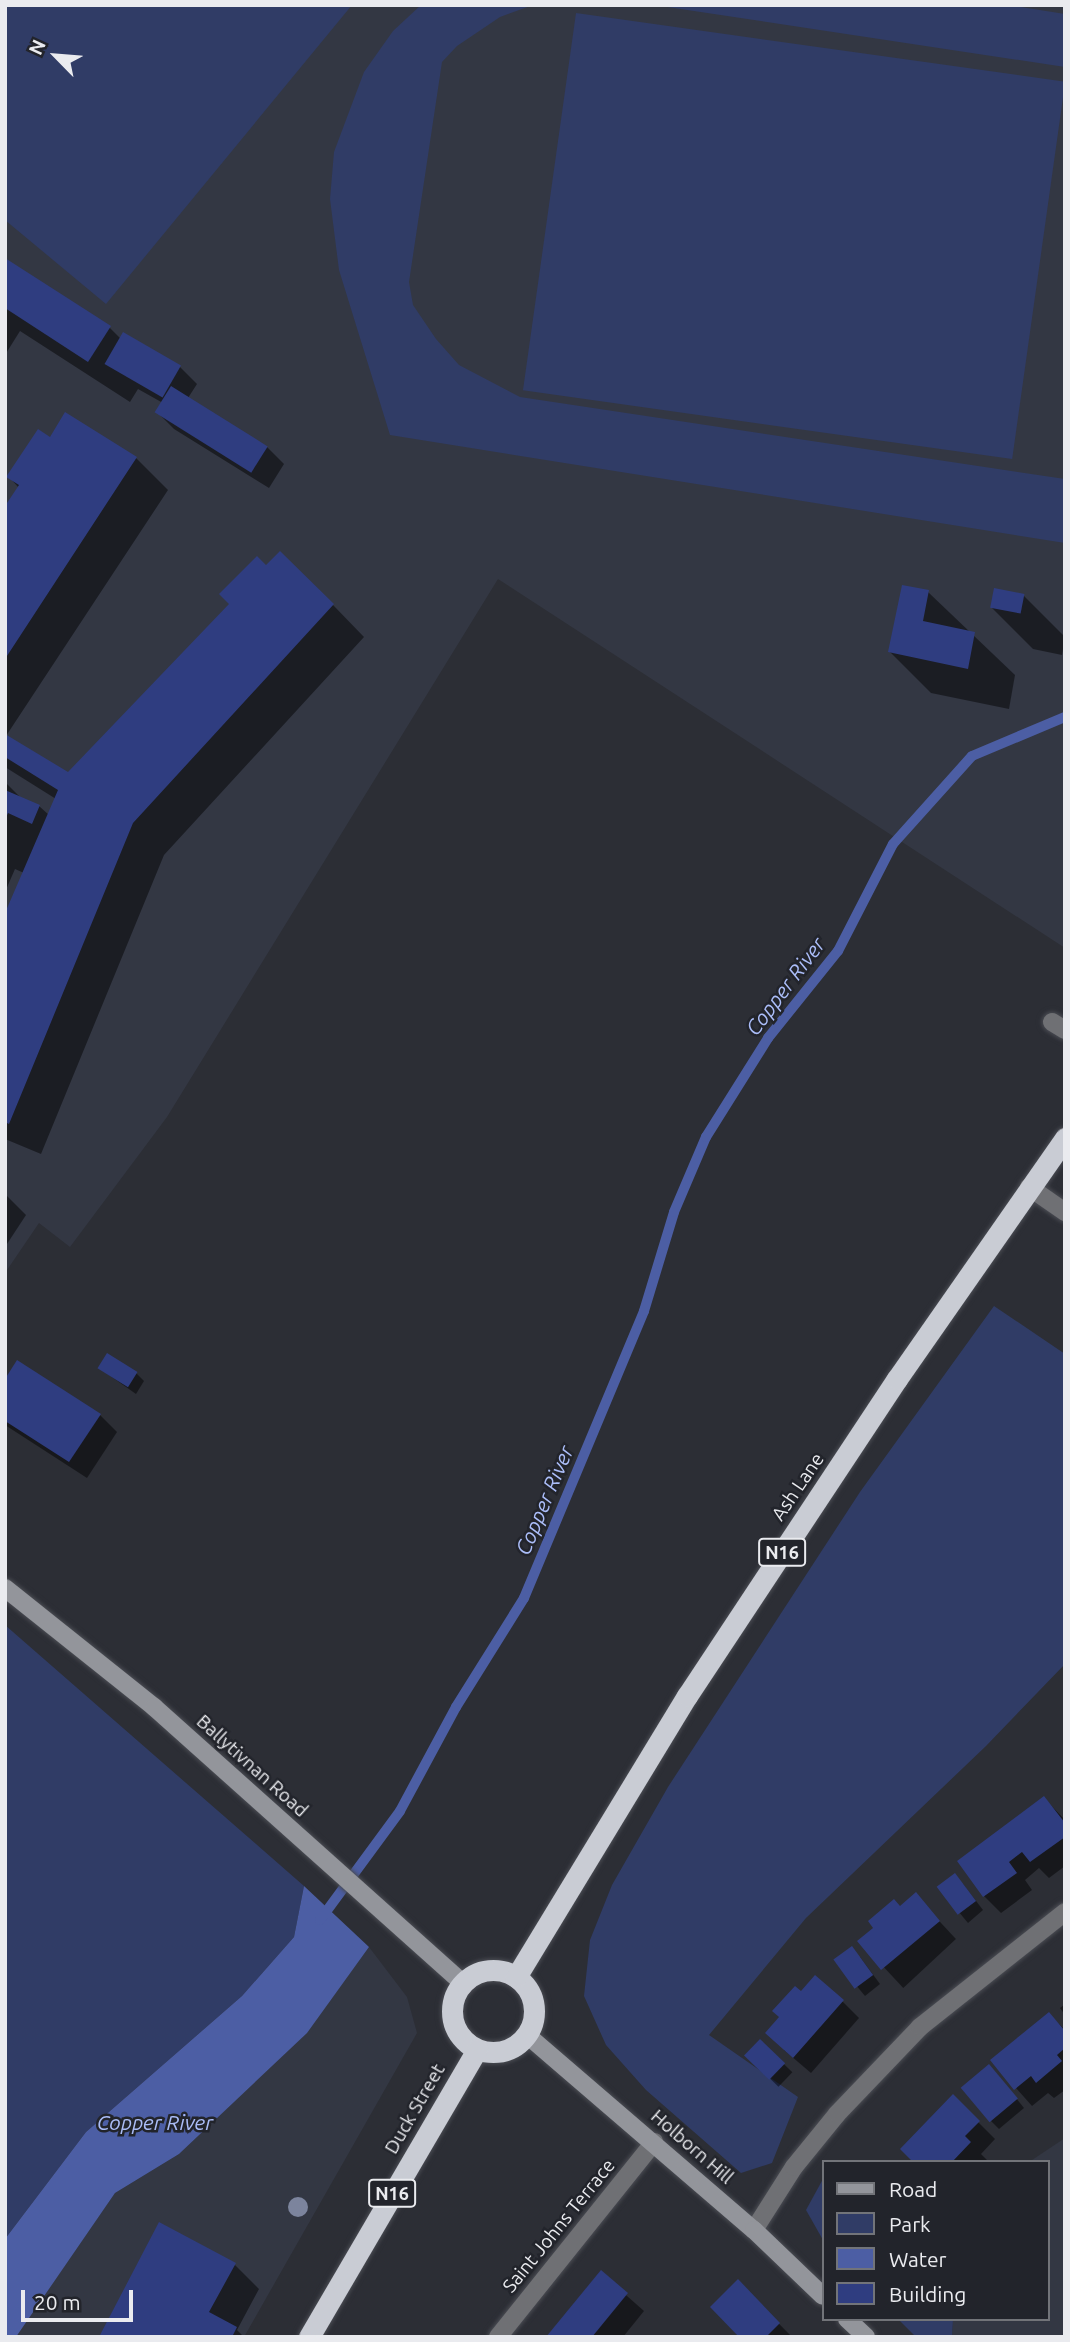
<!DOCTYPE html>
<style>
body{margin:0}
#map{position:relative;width:1070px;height:2342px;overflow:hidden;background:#2c2e35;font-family:Ubuntu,sans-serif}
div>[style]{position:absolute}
.built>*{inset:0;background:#333743}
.green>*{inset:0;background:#303c66;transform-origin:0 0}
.water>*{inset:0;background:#4c5ea4}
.shadow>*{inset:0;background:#0007;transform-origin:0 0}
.stream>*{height:10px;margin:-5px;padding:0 5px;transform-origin:5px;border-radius:5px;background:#4c5ea4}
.building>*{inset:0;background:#2f3d80;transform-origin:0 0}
.roads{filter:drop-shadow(0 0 2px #4a4c53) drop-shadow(0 0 2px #4a4c53)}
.lane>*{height:18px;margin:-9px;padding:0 9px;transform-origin:9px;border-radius:9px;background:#6f7074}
.street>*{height:18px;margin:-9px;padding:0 9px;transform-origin:9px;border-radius:9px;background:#6f7074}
.secondary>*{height:18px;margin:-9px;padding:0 9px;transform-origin:9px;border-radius:9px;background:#93959b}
.highway>*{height:21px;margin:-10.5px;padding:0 10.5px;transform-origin:10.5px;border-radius:10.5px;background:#c9ccd4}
.highway>.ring{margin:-10.5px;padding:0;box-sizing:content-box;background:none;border:21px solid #c9ccd4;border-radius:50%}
.trees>*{width:20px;height:20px;margin:-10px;border-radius:50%;background:#7c849d}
span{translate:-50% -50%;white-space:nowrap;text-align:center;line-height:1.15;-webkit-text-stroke:5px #22242b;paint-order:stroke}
.shield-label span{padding:2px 5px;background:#22242b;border:2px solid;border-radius:5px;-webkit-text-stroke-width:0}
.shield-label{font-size:18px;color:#eaebef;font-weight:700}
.street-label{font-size:19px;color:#eaebef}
.water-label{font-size:21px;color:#abbdf8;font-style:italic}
.frame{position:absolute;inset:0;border:7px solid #eaebef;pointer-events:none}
.legend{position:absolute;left:822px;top:2160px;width:228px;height:161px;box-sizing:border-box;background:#22242b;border:2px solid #727479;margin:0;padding:9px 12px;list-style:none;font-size:21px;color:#eaebef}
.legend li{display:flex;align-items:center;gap:14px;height:35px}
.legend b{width:35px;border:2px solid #727479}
.north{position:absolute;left:21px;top:21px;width:70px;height:70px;-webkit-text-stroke:5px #22242b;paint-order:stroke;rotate:295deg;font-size:19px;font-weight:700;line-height:28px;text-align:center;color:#eaebef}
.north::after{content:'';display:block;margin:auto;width:24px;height:32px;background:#eaebef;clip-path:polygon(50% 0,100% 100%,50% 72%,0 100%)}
.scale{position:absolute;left:21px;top:2290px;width:112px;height:32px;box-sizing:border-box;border:4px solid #eaebef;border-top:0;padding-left:9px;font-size:21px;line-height:24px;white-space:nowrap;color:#eaebef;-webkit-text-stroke:5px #22242b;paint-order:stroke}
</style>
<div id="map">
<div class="built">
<i style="clip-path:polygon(5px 5px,1065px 5px,1065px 948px,498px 579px,167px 1117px,70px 1247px,39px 1223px,5px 1273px)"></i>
<i style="clip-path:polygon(369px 1947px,407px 1997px,417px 2033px,244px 2337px,16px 2337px,115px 2193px,179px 2154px,306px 2033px)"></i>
<i style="clip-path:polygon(1065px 2138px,1065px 2337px,952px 2337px,953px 2319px,1047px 2319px,1047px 2162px,1029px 2162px)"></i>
</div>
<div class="green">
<i style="clip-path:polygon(5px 5px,352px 5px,106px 304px,5px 220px)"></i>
<i style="clip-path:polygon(421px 5px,533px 5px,500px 17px,457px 46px,442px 62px,409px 282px,413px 305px,436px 339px,459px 365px,520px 397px,1065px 479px,1065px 543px,390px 435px,339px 270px,330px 199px,334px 152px,364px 72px,393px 31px)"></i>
<i style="clip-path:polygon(654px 5px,1008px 5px,1065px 14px,1065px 67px)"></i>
<i style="left:576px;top:13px;width:494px;height:381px;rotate:8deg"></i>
<i style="clip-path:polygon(994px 1306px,1065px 1354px,1065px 1664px,986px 1746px,806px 1918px,709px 2035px,798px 2097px,772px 2163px,741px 2173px,646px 2090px,606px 2045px,584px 1996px,590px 1940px,612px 1885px,668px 1787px,860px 1492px)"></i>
<i style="clip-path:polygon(5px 1625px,304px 1886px,294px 1937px,242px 1996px,86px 2132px,5px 2239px)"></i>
<i style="clip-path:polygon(823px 2179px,823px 2240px,806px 2210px)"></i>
<i style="clip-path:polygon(898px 2319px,953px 2319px,952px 2337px,916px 2337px)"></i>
</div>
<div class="water">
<i style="clip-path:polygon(304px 1886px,369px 1947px,307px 2033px,179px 2154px,115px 2193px,16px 2337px,5px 2337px,5px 2239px,86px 2132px,242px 1996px,294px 1937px)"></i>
</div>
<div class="shadow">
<i style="clip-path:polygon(5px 260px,110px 328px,121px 339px,180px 367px,197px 384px,188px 398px,267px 447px,284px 464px,269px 488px,174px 429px,157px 412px,163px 403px,138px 389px,130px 402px,20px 331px,5px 355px)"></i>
<i style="clip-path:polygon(66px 414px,136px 458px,168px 490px,6px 736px,68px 774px,266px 568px,333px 605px,364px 637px,164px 855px,41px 1154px,5px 1139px,5px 917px,24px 873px,15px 869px,5px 892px,5px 782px,22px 799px,39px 806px,49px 815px,56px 799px,5px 767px,5px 509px,19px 488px,9px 477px,50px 439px)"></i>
<i style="clip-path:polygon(928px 592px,1015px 675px,1009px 709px,931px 693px,890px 652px)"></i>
<i style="clip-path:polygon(1024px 596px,1065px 637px,1062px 655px,1033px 649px,991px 607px)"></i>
<i style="clip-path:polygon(5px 1194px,26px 1215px,5px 1247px)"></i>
<i style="clip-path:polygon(99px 1368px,136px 1373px,144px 1381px,136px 1394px)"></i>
<i style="clip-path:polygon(5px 1382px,100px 1415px,117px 1432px,87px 1478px,5px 1425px)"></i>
<i style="clip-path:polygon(1044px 1798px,1065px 1820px,1065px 1866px,1049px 1878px,1039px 1868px,1025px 1880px,1032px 1890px,1001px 1913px,984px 1896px)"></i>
<i style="clip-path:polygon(963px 1884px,983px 1910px,968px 1923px,939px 1888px)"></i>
<i style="left:915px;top:1895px;width:60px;height:72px;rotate:47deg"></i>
<i style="clip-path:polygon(860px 1957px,880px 1984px,865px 1996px,836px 1961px)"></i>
<i style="clip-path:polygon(801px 1994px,843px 2002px,859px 2018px,811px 2073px,784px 2050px)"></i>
<i style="clip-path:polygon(1065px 2004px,1065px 2015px,1060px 2008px)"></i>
<i style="clip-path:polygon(1049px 2014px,1065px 2030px,1065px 2090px,1054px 2098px,1048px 2093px,1032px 2106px,992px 2061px)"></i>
<i style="left:760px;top:2041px;width:45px;height:20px;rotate:44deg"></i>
<i style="clip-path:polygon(997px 2074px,1024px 2108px,999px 2129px,991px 2121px)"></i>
<i style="clip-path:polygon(953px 2097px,995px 2139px,981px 2154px,987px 2160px,915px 2162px)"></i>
<i style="clip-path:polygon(235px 2265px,259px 2289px,237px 2330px,244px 2337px,101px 2337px)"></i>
<i style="clip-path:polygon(601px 2273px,644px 2311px,623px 2337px,550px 2337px)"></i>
<i style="clip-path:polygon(738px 2282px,792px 2337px,741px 2337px)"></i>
</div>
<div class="stream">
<i style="left:320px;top:1920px;width:135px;rotate:-53.7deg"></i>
<i style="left:400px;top:1811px;width:118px;rotate:-61.7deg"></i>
<i style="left:456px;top:1707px;width:128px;rotate:-58deg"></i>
<i style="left:524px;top:1598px;width:311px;rotate:-67.3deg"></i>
<i style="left:644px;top:1311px;width:103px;rotate:-73.1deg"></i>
<i style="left:674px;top:1212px;width:82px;rotate:-66.9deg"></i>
<i style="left:706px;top:1137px;width:117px;rotate:-57.9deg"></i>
<i style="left:768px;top:1038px;width:112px;rotate:-51.2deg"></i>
<i style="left:838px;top:951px;width:120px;rotate:-62.8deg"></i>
<i style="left:893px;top:844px;width:118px;rotate:-48.1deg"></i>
<i style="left:972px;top:756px;width:101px;rotate:-22.8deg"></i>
</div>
<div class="building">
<i style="clip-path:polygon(5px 258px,111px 326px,88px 362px,5px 308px)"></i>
<i style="left:123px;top:332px;width:67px;height:37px;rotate:30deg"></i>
<i style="left:171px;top:386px;width:114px;height:31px;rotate:32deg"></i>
<i style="clip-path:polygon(65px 412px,137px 457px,5px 659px,5px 506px,19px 485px,6px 477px,38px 429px,50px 437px)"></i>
<i style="clip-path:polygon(280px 551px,334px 604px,133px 823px,9px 1124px,5px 1122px,5px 913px,58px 790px,5px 757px,5px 734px,68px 772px,229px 604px,219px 594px,257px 556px,266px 565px)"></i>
<i style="clip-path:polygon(902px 585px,929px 590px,923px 621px,975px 632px,968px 669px,888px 652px)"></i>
<i style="left:994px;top:588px;width:31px;height:20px;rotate:11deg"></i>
<i style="clip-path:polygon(5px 790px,40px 805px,32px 824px,8px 813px,5px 820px)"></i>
<i style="left:107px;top:1353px;width:36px;height:18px;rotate:32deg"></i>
<i style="clip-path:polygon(17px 1360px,101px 1414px,69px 1462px,5px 1421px,5px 1379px)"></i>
<i style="clip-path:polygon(1044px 1796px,1065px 1823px,1065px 1837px,1030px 1862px,1022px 1852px,1009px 1862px,1017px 1873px,983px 1897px,957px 1861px)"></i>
<i style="left:955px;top:1873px;width:35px;height:23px;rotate:53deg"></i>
<i style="clip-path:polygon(916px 1892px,940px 1921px,881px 1970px,857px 1941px,873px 1928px,868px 1921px,894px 1899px,900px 1906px)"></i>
<i style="left:852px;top:1946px;width:36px;height:23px;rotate:54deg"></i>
<i style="clip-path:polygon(815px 1975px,844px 2000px,793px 2058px,765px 2033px,779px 2017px,772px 2011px,795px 1986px,801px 1991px)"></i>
<i style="clip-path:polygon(1049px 2012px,1065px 2031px,1065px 2048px,1057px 2055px,1062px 2061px,1036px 2083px,1031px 2076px,1014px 2090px,990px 2060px)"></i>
<i style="left:760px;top:2039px;width:35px;height:23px;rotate:44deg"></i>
<i style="left:989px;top:2064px;width:45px;height:37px;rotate:50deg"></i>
<i style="clip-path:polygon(953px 2094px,980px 2121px,965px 2136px,971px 2142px,952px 2162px,913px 2162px,900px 2149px)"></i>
<i style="clip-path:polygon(159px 2222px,236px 2263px,209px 2312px,237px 2327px,232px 2337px,99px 2337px)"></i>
<i style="clip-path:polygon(601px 2270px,628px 2293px,592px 2337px,546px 2337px)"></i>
<i style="clip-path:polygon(738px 2279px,780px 2323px,766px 2337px,739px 2337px,710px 2307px)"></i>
</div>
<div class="roads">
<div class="lane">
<i style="left:1052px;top:1022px;width:15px;rotate:32deg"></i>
</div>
<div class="street">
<i style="left:1029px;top:1187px;width:44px;rotate:34.8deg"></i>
<i style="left:754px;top:2230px;width:75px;rotate:-57.6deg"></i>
<i style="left:794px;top:2167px;width:68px;rotate:-50.9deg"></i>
<i style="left:837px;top:2114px;width:120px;rotate:-46.3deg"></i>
<i style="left:920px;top:2027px;width:185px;rotate:-38.4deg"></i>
<i style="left:498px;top:2337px;width:250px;rotate:-51.3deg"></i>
</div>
<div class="secondary">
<i style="left:5px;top:1588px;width:191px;rotate:38.6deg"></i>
<i style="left:154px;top:1707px;width:414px;rotate:41.8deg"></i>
<i style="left:527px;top:2035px;width:299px;rotate:40.7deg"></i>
<i style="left:754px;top:2230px;width:95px;rotate:43.7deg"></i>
<i style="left:847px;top:2319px;width:26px;rotate:43deg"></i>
</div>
<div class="highway">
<i class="ring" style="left:452px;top:1970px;width:61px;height:61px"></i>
<i style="left:516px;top:1977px;width:329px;rotate:-58.7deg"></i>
<i style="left:687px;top:1696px;width:380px;rotate:-56.5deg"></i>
<i style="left:897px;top:1379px;width:294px;rotate:-55.1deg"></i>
<i style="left:309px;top:2337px;width:333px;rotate:-59.7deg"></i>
</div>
</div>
<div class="trees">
<i style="left:298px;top:2207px"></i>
</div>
<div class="shield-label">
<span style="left:782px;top:1552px">N16</span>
<span style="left:392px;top:2193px">N16</span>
</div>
<div class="street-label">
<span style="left:798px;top:1487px;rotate:-56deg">Ash Lane</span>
<span style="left:252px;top:1766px;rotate:42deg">Ballytivnan Road</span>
<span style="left:415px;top:2109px;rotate:-60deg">Duck Street</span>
<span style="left:692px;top:2147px;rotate:41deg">Holborn Hill</span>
<span style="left:559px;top:2226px;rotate:-51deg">Saint Johns Terrace</span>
</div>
<div class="water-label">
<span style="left:785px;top:986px;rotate:-53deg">Copper River</span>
<span style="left:544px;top:1500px;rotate:-67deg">Copper River</span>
<span style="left:155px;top:2122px">Copper River</span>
</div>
<div class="frame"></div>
<ul class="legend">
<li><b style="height:9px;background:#93959b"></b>Road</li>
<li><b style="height:19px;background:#303c66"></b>Park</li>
<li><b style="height:19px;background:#4c5ea4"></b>Water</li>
<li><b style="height:19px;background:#2f3d80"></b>Building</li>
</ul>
<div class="north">N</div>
<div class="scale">20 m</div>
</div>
